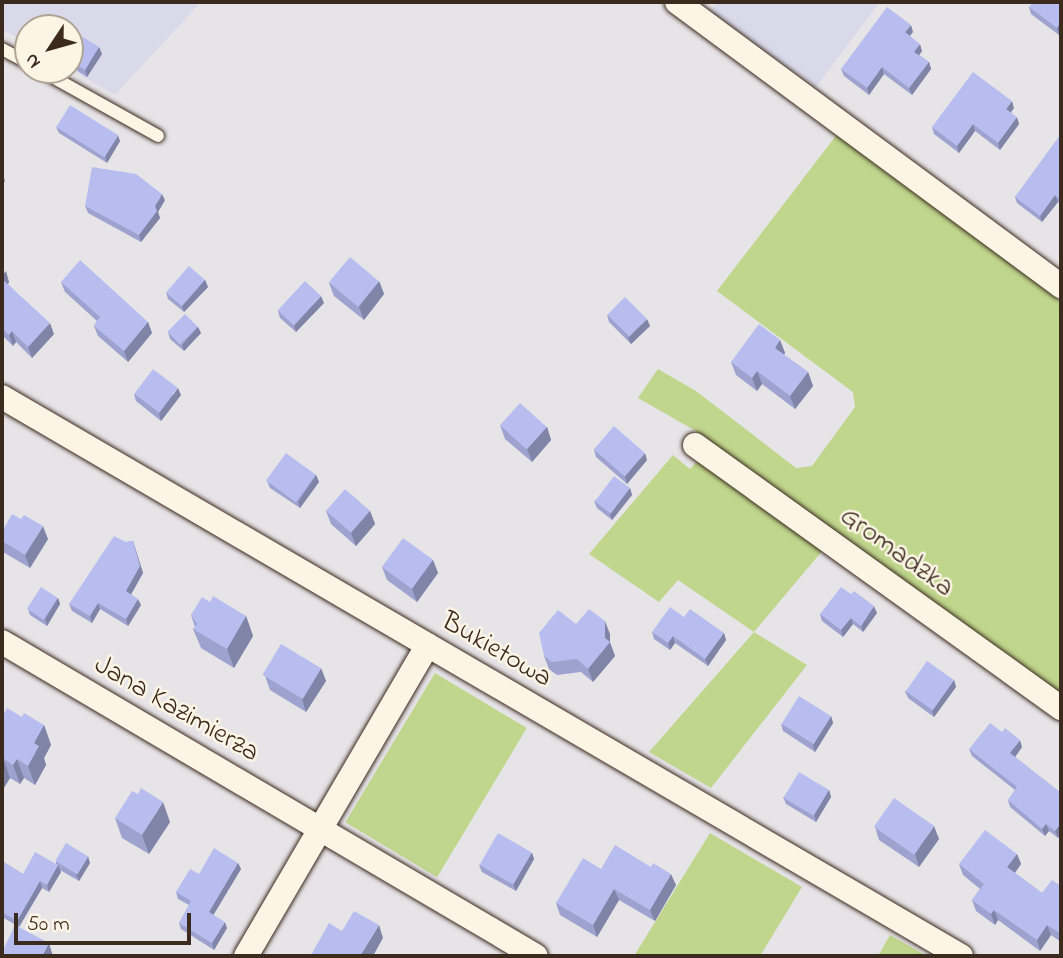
<!DOCTYPE html>
<style>
body{margin:0}
#map{position:relative;width:1063px;height:958px;overflow:hidden;background:#e7e4e8;font-family:"Indie Flower",sans-serif}
div>[style]{position:absolute}
.built>*{inset:0;background:#d9d9ea}
.green>*{inset:0;background:#bfd68c;transform-origin:0 0}
.roads{filter:drop-shadow(0 0 2px #3b2a1e) drop-shadow(0 0 2px #3b2a1e)}
.service>*{height:12px;margin:-6px;padding:0 6px;transform-origin:6px;border-radius:6px;background:#fcf5e5}
.minor>*{height:24px;margin:-12px;padding:0 12px;transform-origin:12px;border-radius:12px;background:#fcf5e5}
.wall>*{inset:0;background:#9da3ce}
.shaded-wall>*{inset:0;background:#8085a7}
.building>*{inset:0;background:#b7beef;transform-origin:0 0}
span{translate:-50% -50%;white-space:nowrap;text-align:center;line-height:1.15;-webkit-text-stroke:5px #fcf5e5;paint-order:stroke}
.street-label{font-size:28px;color:#3b2a1e}
.frame{position:absolute;inset:0;border:4px solid #3b2a1e;pointer-events:none}
.north{position:absolute;left:14px;top:14px;width:70px;height:70px;box-sizing:border-box;background:#fcf5e5;border:2px solid #afa495;border-radius:50%;rotate:234deg;font-size:19px;font-weight:700;line-height:28px;text-align:center;color:#3b2a1e}
.north::after{content:'';display:block;margin:auto;width:24px;height:32px;background:#3b2a1e;clip-path:polygon(50% 0,100% 100%,50% 72%,0 100%)}
.scale{position:absolute;left:14px;top:913px;width:177px;height:32px;box-sizing:border-box;border:4px solid #3b2a1e;border-top:0;padding-left:9px;font-size:21px;line-height:24px;white-space:nowrap;color:#3b2a1e;-webkit-text-stroke:5px #fcf5e5;paint-order:stroke}
</style>
<div id="map">
<div class="built">
<i style="clip-path:polygon(2px 2px,201px 2px,115px 95px,70px 69px,70px 28px,28px 28px,28px 44px,2px 29px)"></i>
<i style="clip-path:polygon(718px 2px,880px 2px,816px 87px,710px 12px)"></i>
</div>
<div class="green">
<i style="clip-path:polygon(838px 133px,1061px 301px,1061px 696px,694px 430px,638px 398px,658px 369px,696px 391px,796px 468px,812px 466px,855px 407px,853px 392px,717px 291px)"></i>
<i style="clip-path:polygon(673px 455px,690px 469px,700px 458px,823px 550px,754px 632px,807px 665px,711px 788px,649px 752px,754px 632px,678px 580px,659px 602px,589px 554px)"></i>
<i style="left:435px;top:673px;width:107px;height:174px;rotate:31deg"></i>
<i style="clip-path:polygon(710px 833px,802px 887px,760px 956px,634px 956px)"></i>
<i style="clip-path:polygon(890px 935px,927px 956px,878px 956px)"></i>
</div>
<div class="roads">
<div class="service">
<i style="left:2px;top:49px;width:30px;rotate:28deg"></i>
<i style="left:40px;top:70px;width:135px;rotate:29.2deg"></i>
</div>
<div class="minor">
<i style="left:677px;top:2px;width:478px;rotate:36.5deg"></i>
<i style="left:2px;top:397px;width:1110px;rotate:30.24deg"></i>
<i style="left:695px;top:445px;width:451px;rotate:35.7deg"></i>
<i style="left:2px;top:642px;width:619px;rotate:30.46deg"></i>
<i style="left:246px;top:956px;width:360px;rotate:-59.7deg"></i>
</div>
</div>
<div class="wall">
<i style="clip-path:polygon(1061px 2px,1061px 31px,1059px 35px,1031px 14px,1029px 7px)"></i>
<i style="clip-path:polygon(913px 32px,910px 36px,922px 51px,919px 55px,929px 62px,931px 69px,912px 95px,884px 74px,869px 95px,844px 76px,841px 69px)"></i>
<i style="clip-path:polygon(99px 47px,102px 54px,87px 77px,70px 66px,70px 56px)"></i>
<i style="clip-path:polygon(1014px 108px,1011px 112px,1019px 124px,1000px 150px,975px 131px,959px 153px,934px 134px,932px 127px)"></i>
<i style="clip-path:polygon(56px 127px,120px 141px,107px 163px,59px 133px)"></i>
<i style="clip-path:polygon(1061px 136px,1061px 204px,1058px 202px,1042px 222px,1017px 203px,1015px 197px)"></i>
<i style="clip-path:polygon(165px 200px,158px 212px,160px 218px,141px 242px,88px 213px,85px 206px)"></i>
<i style="clip-path:polygon(2px 268px,9px 282px,8px 284px,54px 334px,32px 358px,16px 342px,13px 346px,2px 335px)"></i>
<i style="clip-path:polygon(205px 280px,208px 287px,184px 312px,168px 299px,166px 292px)"></i>
<i style="clip-path:polygon(379px 281px,384px 294px,364px 320px,334px 296px,329px 283px)"></i>
<i style="clip-path:polygon(61px 282px,148px 322px,152px 333px,128px 362px,98px 336px,94px 326px,97px 321px,65px 292px)"></i>
<i style="clip-path:polygon(324px 303px,296px 332px,280px 318px,278px 311px)"></i>
<i style="clip-path:polygon(607px 315px,650px 326px,631px 344px,609px 322px)"></i>
<i style="clip-path:polygon(198px 327px,201px 333px,184px 351px,170px 339px,168px 332px)"></i>
<i style="clip-path:polygon(780px 340px,785px 353px,784px 355px,808px 372px,813px 386px,795px 409px,762px 384px,757px 391px,736px 375px,731px 362px)"></i>
<i style="clip-path:polygon(134px 394px,181px 395px,161px 421px,136px 401px)"></i>
<i style="clip-path:polygon(500px 425px,547px 427px,551px 440px,532px 462px,505px 439px)"></i>
<i style="clip-path:polygon(594px 450px,647px 460px,627px 484px,596px 457px)"></i>
<i style="clip-path:polygon(316px 475px,319px 482px,300px 508px,270px 488px,267px 481px)"></i>
<i style="clip-path:polygon(630px 488px,632px 495px,612px 520px,597px 508px,594px 501px)"></i>
<i style="clip-path:polygon(326px 511px,370px 511px,375px 524px,356px 546px,331px 524px)"></i>
<i style="clip-path:polygon(48px 539px,30px 568px,3px 552px,2px 550px,2px 541px)"></i>
<i style="clip-path:polygon(133px 541px,143px 573px,131px 594px,141px 605px,128px 626px,100px 609px,92px 623px,72px 611px,69px 604px,126px 542px)"></i>
<i style="clip-path:polygon(433px 560px,438px 573px,417px 602px,387px 580px,382px 567px)"></i>
<i style="clip-path:polygon(851px 594px,877px 613px,863px 632px,853px 624px,843px 637px,822px 621px,820px 614px)"></i>
<i style="clip-path:polygon(58px 598px,60px 604px,47px 626px,30px 615px,28px 609px)"></i>
<i style="clip-path:polygon(210px 602px,246px 616px,253px 636px,234px 668px,201px 648px,193px 629px,195px 627px,191px 615px)"></i>
<i style="clip-path:polygon(684px 617px,724px 633px,726px 640px,708px 666px,675px 643px,670px 650px,654px 639px,652px 632px)"></i>
<i style="clip-path:polygon(576px 624px,610px 634px,610px 642px,615px 656px,593px 682px,581px 672px,557px 675px,549px 669px,544px 656px)"></i>
<i style="clip-path:polygon(321px 668px,326px 681px,306px 712px,270px 690px,265px 676px)"></i>
<i style="clip-path:polygon(954px 680px,956px 687px,934px 717px,908px 698px,905px 691px)"></i>
<i style="clip-path:polygon(831px 716px,833px 723px,815px 752px,783px 731px,781px 724px)"></i>
<i style="clip-path:polygon(2px 717px,22px 717px,44px 725px,51px 745px,44px 758px,46px 765px,35px 785px,24px 778px,20px 784px,10px 778px,2px 791px)"></i>
<i style="clip-path:polygon(1022px 747px,1015px 757px,1061px 793px,1061px 833px,1058px 838px,1049px 831px,1045px 836px,1010px 807px,1008px 800px,1015px 790px,972px 756px,969px 749px)"></i>
<i style="clip-path:polygon(829px 790px,831px 797px,816px 822px,786px 804px,783px 797px)"></i>
<i style="clip-path:polygon(115px 818px,170px 822px,149px 854px,122px 838px)"></i>
<i style="clip-path:polygon(875px 827px,939px 839px,919px 867px,879px 840px)"></i>
<i style="clip-path:polygon(532px 853px,534px 859px,516px 891px,482px 872px,479px 865px)"></i>
<i style="clip-path:polygon(1017px 854px,1021px 864px,1015px 873px,1042px 893px,1061px 886px,1061px 942px,1051px 935px,1040px 951px,998px 920px,995px 925px,976px 911px,972px 900px,980px 889px,963px 875px,959px 864px)"></i>
<i style="clip-path:polygon(2px 861px,23px 874px,56px 864px,56px 862px,90px 863px,79px 881px,60px 870px,61px 872px,49px 892px,42px 888px,19px 927px,2px 917px)"></i>
<i style="clip-path:polygon(238px 863px,241px 869px,213px 915px,227px 928px,214px 950px,181px 929px,179px 923px,189px 905px,178px 899px,176px 892px,199px 874px)"></i>
<i style="clip-path:polygon(601px 869px,676px 885px,655px 921px,619px 900px,597px 937px,560px 915px,556px 903px)"></i>
</div>
<div class="shaded-wall">
<i style="clip-path:polygon(1061px 21px,1061px 31px,1059px 35px,1057px 28px)"></i>
<i style="clip-path:polygon(911px 25px,913px 32px,907px 39px,905px 32px)"></i>
<i style="clip-path:polygon(920px 44px,922px 51px,917px 58px,914px 52px)"></i>
<i style="clip-path:polygon(99px 47px,102px 54px,87px 77px,85px 70px)"></i>
<i style="clip-path:polygon(929px 62px,931px 69px,912px 95px,909px 88px)"></i>
<i style="clip-path:polygon(882px 67px,884px 74px,869px 95px,867px 88px)"></i>
<i style="clip-path:polygon(1012px 101px,1014px 108px,1008px 116px,1006px 109px)"></i>
<i style="clip-path:polygon(1017px 117px,1019px 124px,1000px 150px,998px 143px)"></i>
<i style="clip-path:polygon(973px 124px,975px 131px,959px 153px,957px 146px)"></i>
<i style="clip-path:polygon(118px 135px,120px 141px,107px 163px,105px 156px)"></i>
<i style="clip-path:polygon(2px 172px,5px 181px,2px 185px)"></i>
<i style="clip-path:polygon(162px 194px,165px 200px,158px 212px,160px 218px,141px 242px,139px 235px)"></i>
<i style="clip-path:polygon(1055px 195px,1058px 202px,1042px 222px,1040px 216px)"></i>
<i style="clip-path:polygon(6px 271px,9px 282px,4px 288px,2px 281px,2px 276px)"></i>
<i style="clip-path:polygon(205px 280px,208px 287px,184px 312px,182px 306px)"></i>
<i style="clip-path:polygon(379px 281px,384px 294px,364px 320px,359px 307px)"></i>
<i style="clip-path:polygon(321px 296px,324px 303px,296px 332px,294px 326px)"></i>
<i style="clip-path:polygon(647px 319px,650px 326px,631px 344px,628px 338px)"></i>
<i style="clip-path:polygon(148px 322px,152px 333px,128px 362px,124px 351px)"></i>
<i style="clip-path:polygon(50px 323px,54px 334px,32px 358px,28px 347px)"></i>
<i style="clip-path:polygon(198px 327px,201px 333px,184px 351px,182px 345px)"></i>
<i style="clip-path:polygon(12px 331px,16px 342px,13px 346px,9px 335px)"></i>
<i style="clip-path:polygon(780px 340px,785px 353px,779px 361px,775px 348px)"></i>
<i style="clip-path:polygon(757px 371px,762px 384px,757px 391px,752px 378px)"></i>
<i style="clip-path:polygon(808px 372px,813px 386px,795px 409px,790px 396px)"></i>
<i style="clip-path:polygon(178px 388px,181px 395px,161px 421px,159px 414px)"></i>
<i style="clip-path:polygon(547px 427px,551px 440px,532px 462px,527px 449px)"></i>
<i style="clip-path:polygon(645px 453px,647px 460px,627px 484px,625px 477px)"></i>
<i style="clip-path:polygon(316px 475px,319px 482px,300px 508px,298px 502px)"></i>
<i style="clip-path:polygon(630px 488px,632px 495px,612px 520px,610px 514px)"></i>
<i style="clip-path:polygon(370px 511px,375px 524px,356px 546px,351px 533px)"></i>
<i style="clip-path:polygon(43px 526px,48px 539px,30px 568px,25px 555px)"></i>
<i style="clip-path:polygon(133px 541px,143px 573px,129px 598px,126px 591px)"></i>
<i style="clip-path:polygon(433px 560px,438px 573px,417px 602px,412px 589px)"></i>
<i style="clip-path:polygon(58px 598px,60px 604px,47px 626px,45px 619px)"></i>
<i style="clip-path:polygon(138px 599px,141px 605px,128px 626px,126px 619px)"></i>
<i style="clip-path:polygon(98px 603px,100px 609px,92px 623px,90px 616px)"></i>
<i style="clip-path:polygon(874px 606px,877px 613px,863px 632px,861px 626px)"></i>
<i style="clip-path:polygon(246px 616px,253px 636px,234px 668px,227px 649px)"></i>
<i style="clip-path:polygon(851px 618px,853px 624px,843px 637px,841px 630px)"></i>
<i style="clip-path:polygon(605px 621px,610px 634px,610px 643px,615px 656px,593px 682px,588px 669px,605px 638px)"></i>
<i style="clip-path:polygon(724px 633px,726px 640px,708px 666px,705px 659px)"></i>
<i style="clip-path:polygon(673px 636px,675px 643px,670px 650px,668px 643px)"></i>
<i style="clip-path:polygon(321px 668px,326px 681px,306px 712px,302px 699px)"></i>
<i style="clip-path:polygon(954px 680px,956px 687px,934px 717px,932px 711px)"></i>
<i style="clip-path:polygon(831px 716px,833px 723px,815px 752px,813px 745px)"></i>
<i style="clip-path:polygon(44px 725px,51px 745px,44px 758px,46px 765px,35px 785px,28px 766px,34px 743px)"></i>
<i style="clip-path:polygon(1020px 740px,1022px 747px,1013px 760px,1010px 753px)"></i>
<i style="clip-path:polygon(3px 758px,10px 778px,2px 791px,2px 761px)"></i>
<i style="clip-path:polygon(17px 759px,24px 778px,20px 784px,13px 765px)"></i>
<i style="clip-path:polygon(829px 790px,831px 797px,816px 822px,814px 815px)"></i>
<i style="clip-path:polygon(163px 802px,170px 822px,149px 854px,142px 835px)"></i>
<i style="clip-path:polygon(1061px 823px,1061px 833px,1058px 838px,1055px 831px)"></i>
<i style="clip-path:polygon(1046px 824px,1049px 831px,1045px 836px,1042px 829px)"></i>
<i style="clip-path:polygon(934px 826px,939px 839px,919px 867px,915px 854px)"></i>
<i style="clip-path:polygon(532px 853px,534px 859px,516px 891px,513px 884px)"></i>
<i style="clip-path:polygon(1017px 854px,1021px 864px,1011px 878px,1007px 867px)"></i>
<i style="clip-path:polygon(88px 856px,90px 863px,79px 881px,76px 874px)"></i>
<i style="clip-path:polygon(238px 863px,241px 869px,211px 919px,209px 912px)"></i>
<i style="clip-path:polygon(58px 865px,61px 872px,49px 892px,47px 885px)"></i>
<i style="clip-path:polygon(671px 874px,676px 885px,655px 921px,650px 910px)"></i>
<i style="clip-path:polygon(40px 881px,42px 888px,19px 927px,17px 921px)"></i>
<i style="clip-path:polygon(614px 889px,619px 900px,597px 937px,593px 925px)"></i>
<i style="clip-path:polygon(994px 910px,998px 920px,995px 925px,991px 914px)"></i>
<i style="clip-path:polygon(225px 922px,227px 928px,214px 950px,212px 943px)"></i>
<i style="clip-path:polygon(379px 925px,383px 938px,373px 956px,360px 956px)"></i>
<i style="clip-path:polygon(1047px 925px,1051px 935px,1040px 951px,1037px 940px)"></i>
<i style="clip-path:polygon(49px 943px,53px 956px,42px 956px)"></i>
</div>
<div class="building">
<i style="clip-path:polygon(1033px 2px,1061px 2px,1061px 21px,1057px 28px,1029px 7px)"></i>
<i style="clip-path:polygon(887px 7px,911px 25px,905px 32px,920px 44px,914px 52px,929px 62px,909px 88px,882px 67px,867px 88px,841px 69px)"></i>
<i style="clip-path:polygon(83px 37px,99px 47px,85px 70px,70px 61px,70px 56px)"></i>
<i style="clip-path:polygon(973px 72px,1012px 101px,1006px 109px,1017px 117px,998px 143px,973px 124px,957px 146px,932px 127px)"></i>
<i style="left:70px;top:105px;width:57px;height:26px;rotate:32deg"></i>
<i style="clip-path:polygon(1060px 135px,1061px 136px,1061px 200px,1055px 195px,1040px 216px,1015px 197px)"></i>
<i style="clip-path:polygon(92px 167px,136px 174px,162px 194px,155px 206px,157px 211px,139px 235px,85px 206px)"></i>
<i style="left:350px;top:257px;width:38px;height:33px;rotate:40deg"></i>
<i style="clip-path:polygon(80px 260px,148px 322px,124px 351px,94px 326px,100px 317px,61px 282px)"></i>
<i style="left:189px;top:266px;width:21px;height:35px;rotate:41deg"></i>
<i style="clip-path:polygon(2px 279px,50px 323px,28px 347px,12px 331px,9px 335px,2px 328px)"></i>
<i style="left:305px;top:281px;width:22px;height:40px;rotate:43deg"></i>
<i style="left:625px;top:297px;width:31px;height:25px;rotate:45deg"></i>
<i style="left:185px;top:314px;width:18px;height:25px;rotate:45deg"></i>
<i style="clip-path:polygon(759px 324px,780px 340px,775px 348px,808px 372px,790px 396px,757px 371px,752px 378px,731px 362px)"></i>
<i style="left:153px;top:369px;width:31px;height:31px;rotate:37deg"></i>
<i style="left:520px;top:403px;width:36px;height:30px;rotate:42deg"></i>
<i style="left:614px;top:426px;width:41px;height:31px;rotate:41deg"></i>
<i style="left:286px;top:453px;width:37px;height:34px;rotate:36deg"></i>
<i style="left:614px;top:476px;width:20px;height:32px;rotate:37deg"></i>
<i style="left:345px;top:489px;width:33px;height:29px;rotate:41deg"></i>
<i style="clip-path:polygon(12px 514px,21px 519px,24px 515px,43px 526px,25px 555px,2px 541px,2px 532px)"></i>
<i style="clip-path:polygon(114px 536px,126px 542px,133px 541px,140px 566px,126px 591px,138px 599px,126px 619px,98px 603px,90px 616px,69px 604px)"></i>
<i style="left:403px;top:538px;width:37px;height:36px;rotate:36deg"></i>
<i style="left:41px;top:587px;width:20px;height:26px;rotate:33deg"></i>
<i style="clip-path:polygon(841px 587px,851px 594px,854px 591px,874px 606px,861px 626px,851px 618px,841px 630px,820px 614px)"></i>
<i style="clip-path:polygon(213px 596px,246px 616px,227px 649px,193px 629px,197px 624px,191px 615px,202px 597px,210px 602px)"></i>
<i style="clip-path:polygon(670px 607px,684px 617px,690px 609px,724px 633px,705px 659px,673px 636px,668px 643px,652px 632px)"></i>
<i style="clip-path:polygon(589px 609px,605px 621px,605px 638px,610px 642px,588px 669px,577px 659px,552px 662px,544px 656px,539px 633px,558px 610px,576px 624px)"></i>
<i style="left:281px;top:644px;width:47px;height:36px;rotate:31deg"></i>
<i style="left:927px;top:661px;width:33px;height:37px;rotate:35deg"></i>
<i style="left:799px;top:696px;width:38px;height:33px;rotate:32deg"></i>
<i style="clip-path:polygon(7px 708px,22px 717px,24px 713px,44px 725px,34px 743px,39px 746px,28px 766px,17px 759px,13px 765px,3px 758px,2px 761px,2px 717px)"></i>
<i style="clip-path:polygon(990px 723px,1002px 732px,1005px 728px,1020px 740px,1010px 753px,1061px 793px,1061px 823px,1055px 831px,1046px 824px,1042px 829px,1008px 800px,1017px 787px,969px 749px)"></i>
<i style="left:799px;top:772px;width:35px;height:30px;rotate:31deg"></i>
<i style="clip-path:polygon(141px 788px,163px 802px,142px 835px,115px 818px,132px 791px,138px 794px)"></i>
<i style="left:894px;top:798px;width:49px;height:35px;rotate:35deg"></i>
<i style="clip-path:polygon(985px 830px,1017px 854px,1007px 867px,1042px 893px,1052px 880px,1061px 886px,1061px 934px,1047px 925px,1037px 940px,994px 910px,991px 914px,972px 900px,984px 884px,959px 864px)"></i>
<i style="left:498px;top:833px;width:39px;height:37px;rotate:30deg"></i>
<i style="left:66px;top:843px;width:26px;height:21px;rotate:31deg"></i>
<i style="clip-path:polygon(615px 845px,651px 867px,653px 863px,671px 874px,650px 910px,614px 889px,593px 925px,556px 903px,583px 858px,601px 869px)"></i>
<i style="clip-path:polygon(214px 848px,238px 863px,209px 912px,225px 922px,212px 943px,179px 923px,191px 901px,176px 892px,190px 869px,199px 874px)"></i>
<i style="clip-path:polygon(35px 852px,58px 865px,47px 885px,40px 881px,17px 921px,2px 912px,2px 861px,23px 874px)"></i>
<i style="clip-path:polygon(354px 911px,379px 925px,360px 956px,313px 956px,311px 955px,329px 923px,342px 931px)"></i>
<i style="clip-path:polygon(15px 925px,49px 943px,42px 956px,9px 956px,2px 952px)"></i>
</div>
<div class="street-label">
<span style="left:896px;top:553px;rotate:36deg">Gromadzka</span>
<span style="left:496px;top:651px;rotate:30deg">Bukietowa</span>
<span style="left:176px;top:710px;rotate:30deg">Jana Kazimierza</span>
</div>
<div class="frame"></div>
<div class="north">N</div>
<div class="scale">50 m</div>
</div>
